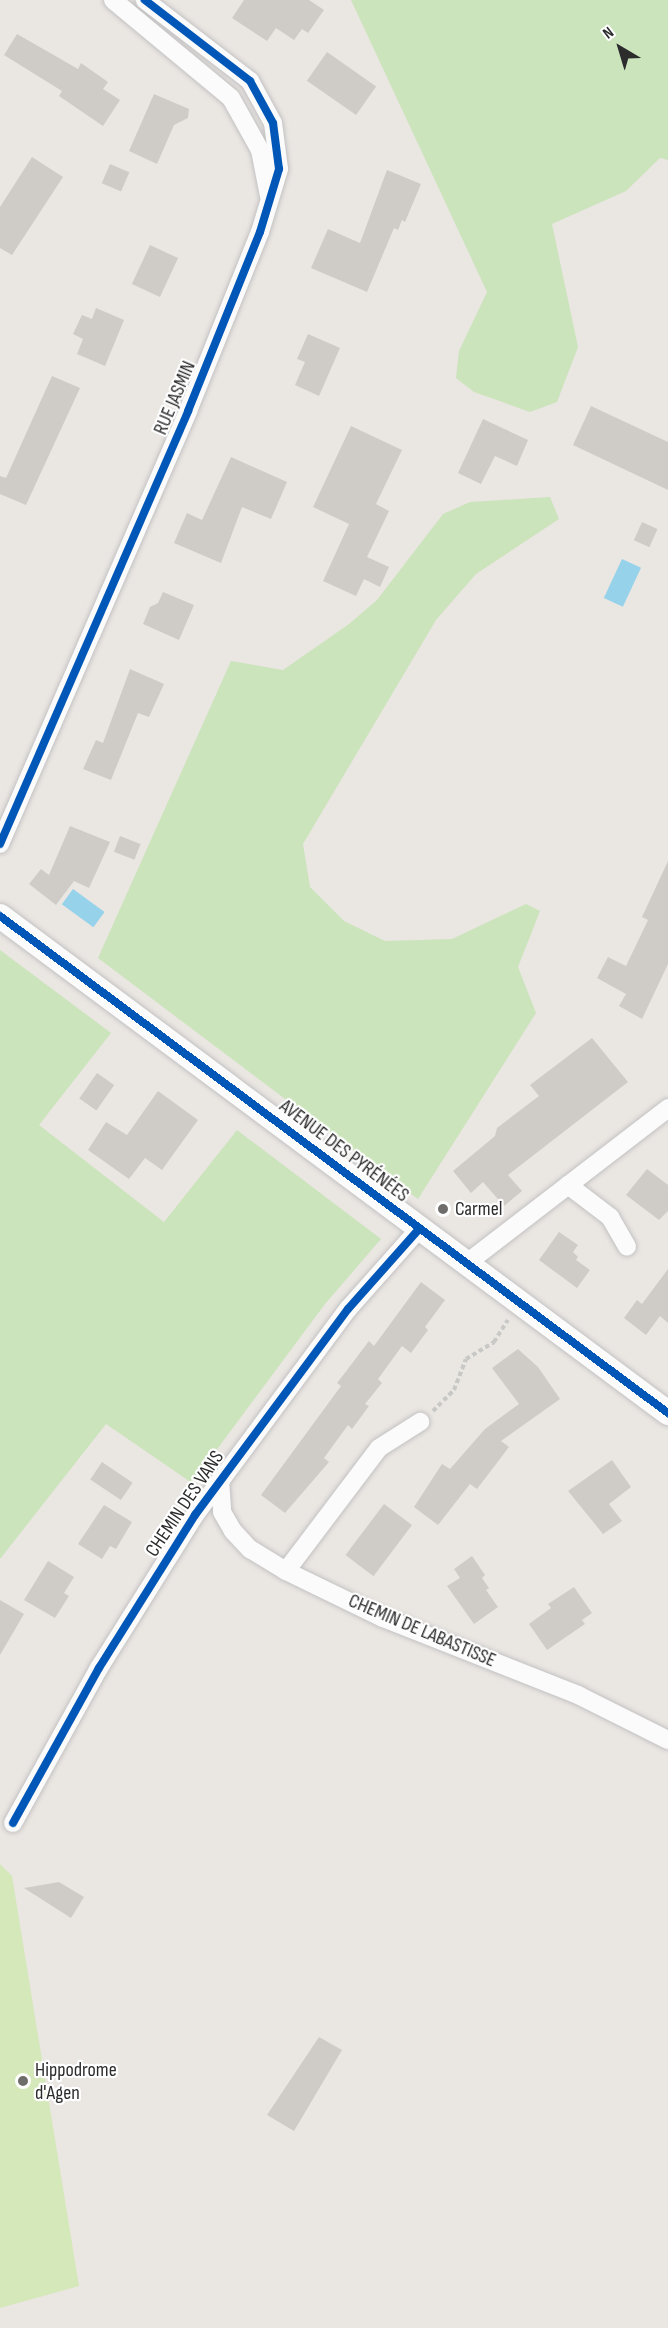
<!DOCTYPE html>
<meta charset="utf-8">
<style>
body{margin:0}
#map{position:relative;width:668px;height:2328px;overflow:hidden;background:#eae6e2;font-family:"Sofia Sans Condensed",sans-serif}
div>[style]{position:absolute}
.green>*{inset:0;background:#cbe4bb}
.pitch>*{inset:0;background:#d5e8b9}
.water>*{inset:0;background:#96d2ea;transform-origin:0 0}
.building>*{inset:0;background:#cfccc8;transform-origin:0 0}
.path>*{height:4px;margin-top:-2px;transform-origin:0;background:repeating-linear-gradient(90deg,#c8c8c7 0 4.5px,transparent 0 7.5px)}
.roads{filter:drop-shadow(0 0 2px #c3c2c3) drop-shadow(0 0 2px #c3c2c3)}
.minor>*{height:18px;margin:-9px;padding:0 9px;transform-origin:9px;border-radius:9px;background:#fcfbfb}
.secondary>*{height:24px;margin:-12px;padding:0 12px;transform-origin:12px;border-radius:12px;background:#fcfbfb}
.cycleway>*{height:8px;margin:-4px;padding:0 4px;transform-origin:4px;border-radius:4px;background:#0057b8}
.dots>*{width:16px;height:16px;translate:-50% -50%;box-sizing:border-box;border:3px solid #fff;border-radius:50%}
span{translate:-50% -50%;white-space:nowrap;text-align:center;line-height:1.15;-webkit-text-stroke:4.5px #fff;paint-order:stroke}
.street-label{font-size:20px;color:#2c2c2c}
.poi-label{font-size:20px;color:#2c2c2c}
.left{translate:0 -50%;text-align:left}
.north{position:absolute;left:590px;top:18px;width:60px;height:60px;-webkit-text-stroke:4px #fff;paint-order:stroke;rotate:322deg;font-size:16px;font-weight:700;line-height:24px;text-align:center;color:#2c2c2c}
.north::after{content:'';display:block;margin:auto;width:21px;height:27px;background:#2c2c2c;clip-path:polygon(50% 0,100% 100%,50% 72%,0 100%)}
</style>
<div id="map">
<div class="green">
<i style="clip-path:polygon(351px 0,668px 0,668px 160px,660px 158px,626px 191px,552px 224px,578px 347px,557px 402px,530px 412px,474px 392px,456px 378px,459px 351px,487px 292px)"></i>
<i style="clip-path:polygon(550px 497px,559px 519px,476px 574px,436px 620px,303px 844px,310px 887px,344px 921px,385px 941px,452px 939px,526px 904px,540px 911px,518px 967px,536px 1013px,418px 1199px,98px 958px,231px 661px,283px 670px,349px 624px,377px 600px,443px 514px,470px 502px)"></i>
<i style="clip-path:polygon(0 950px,111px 1033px,39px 1125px,164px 1222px,237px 1130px,381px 1239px,325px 1304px,192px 1483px,106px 1424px,0 1559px)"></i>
</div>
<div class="pitch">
<i style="clip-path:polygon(0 1864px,12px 1876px,79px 2286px,0 2308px)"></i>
</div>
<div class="water">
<i style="left:622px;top:559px;width:21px;height:43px;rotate:25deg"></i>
<i style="left:73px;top:889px;width:39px;height:19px;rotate:36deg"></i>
</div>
<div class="building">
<i style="clip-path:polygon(244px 0,309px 0,324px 10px,308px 33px,302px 29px,294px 40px,276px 28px,267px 41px,232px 18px)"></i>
<i style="clip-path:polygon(17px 34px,78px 69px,81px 63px,108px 82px,103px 89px,120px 100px,103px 126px,59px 96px,62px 91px,4px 55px)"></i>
<i style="left:327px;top:52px;width:60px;height:35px;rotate:35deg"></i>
<i style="clip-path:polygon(154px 94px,189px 109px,188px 118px,174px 125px,157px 164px,129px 151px)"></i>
<i style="clip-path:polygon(32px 157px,63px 177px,12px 255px,0 248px,0 207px)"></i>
<i style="left:110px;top:164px;width:21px;height:21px;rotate:23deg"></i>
<i style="clip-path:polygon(387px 170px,421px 184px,405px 222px,402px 220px,398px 230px,394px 228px,367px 292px,311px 268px,328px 229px,360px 243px)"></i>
<i style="left:150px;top:245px;width:31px;height:43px;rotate:25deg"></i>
<i style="clip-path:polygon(96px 308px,124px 320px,105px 366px,77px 354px,83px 339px,73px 334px,82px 315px,92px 319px)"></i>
<i style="clip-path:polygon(308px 334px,340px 348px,319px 396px,295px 385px,305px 362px,297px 359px)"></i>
<i style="clip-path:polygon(52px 376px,80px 388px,26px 505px,0 494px,0 476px,6px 478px)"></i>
<i style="clip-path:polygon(591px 406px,668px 442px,668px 490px,573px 445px)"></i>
<i style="clip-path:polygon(483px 419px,528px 440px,517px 466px,495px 456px,481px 484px,458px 473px)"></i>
<i style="clip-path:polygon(351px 426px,402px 450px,376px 504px,389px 511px,367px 557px,389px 567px,380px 587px,364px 579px,356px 596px,323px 581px,349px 524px,313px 507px)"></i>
<i style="clip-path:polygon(231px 457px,287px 482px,271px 519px,242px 507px,221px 563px,174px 543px,187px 513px,202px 520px)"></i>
<i style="left:642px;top:522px;width:17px;height:20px;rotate:24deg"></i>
<i style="clip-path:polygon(163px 592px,194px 605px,179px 640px,143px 624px,150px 607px,158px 603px)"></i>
<i style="clip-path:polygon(130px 669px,164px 684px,149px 717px,138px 713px,111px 780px,83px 769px,96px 740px,103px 743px)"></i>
<i style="clip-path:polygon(70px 826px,110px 842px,89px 888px,74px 881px,56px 905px,29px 884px,41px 869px,49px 875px)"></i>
<i style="left:120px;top:836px;width:22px;height:17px;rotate:21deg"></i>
<i style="clip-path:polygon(668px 861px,668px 964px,642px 1019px,619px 1006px,626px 994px,597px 978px,608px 957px,626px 966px,648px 920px,642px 917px)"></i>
<i style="clip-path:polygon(592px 1038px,628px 1082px,508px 1175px,522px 1191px,504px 1206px,483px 1182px,471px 1193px,453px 1171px,495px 1136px,497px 1128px,539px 1096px,530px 1085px)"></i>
<i style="left:97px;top:1073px;width:21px;height:31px;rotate:35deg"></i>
<i style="clip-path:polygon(158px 1091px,198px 1120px,162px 1170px,145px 1158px,129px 1179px,88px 1150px,106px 1122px,127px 1135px)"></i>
<i style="clip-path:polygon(647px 1169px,668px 1185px,668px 1211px,659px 1220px,626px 1195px)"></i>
<i style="clip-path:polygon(559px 1232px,578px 1245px,573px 1252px,578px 1257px,576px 1260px,590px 1270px,577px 1288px,539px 1260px)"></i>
<i style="clip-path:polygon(668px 1269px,668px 1323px,660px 1316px,646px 1335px,624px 1318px,637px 1300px,642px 1304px)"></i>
<i style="clip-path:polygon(421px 1282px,445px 1300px,425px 1327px,428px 1330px,411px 1353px,402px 1346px,378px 1379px,382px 1383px,365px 1404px,369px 1406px,352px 1429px,348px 1425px,324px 1458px,329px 1462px,285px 1513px,261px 1495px,341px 1386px,337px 1383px,344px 1374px,369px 1341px,374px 1346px)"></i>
<i style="clip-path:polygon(518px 1349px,538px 1367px,560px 1399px,501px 1441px,509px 1447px,477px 1489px,470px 1484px,438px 1525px,414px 1507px,442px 1464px,450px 1469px,485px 1429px,519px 1404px,492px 1368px)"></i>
<i style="clip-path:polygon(612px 1460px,631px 1487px,609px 1504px,622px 1521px,603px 1534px,568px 1491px)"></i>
<i style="left:102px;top:1462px;width:37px;height:21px;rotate:34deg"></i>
<i style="left:384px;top:1504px;width:35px;height:64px;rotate:37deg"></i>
<i style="clip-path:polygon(104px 1505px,132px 1522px,116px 1549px,110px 1546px,102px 1559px,78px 1544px)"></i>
<i style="clip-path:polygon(472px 1556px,485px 1575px,482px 1578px,489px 1588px,486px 1590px,498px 1607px,474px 1624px,447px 1586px,460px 1578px,454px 1569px)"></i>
<i style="clip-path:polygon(48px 1561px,74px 1577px,64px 1593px,69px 1596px,55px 1618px,24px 1600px)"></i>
<i style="clip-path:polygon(574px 1587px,592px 1613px,582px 1620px,585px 1624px,547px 1650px,529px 1624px,551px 1608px,548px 1604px)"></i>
<i style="clip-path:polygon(0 1600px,24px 1614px,0 1655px)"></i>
<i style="clip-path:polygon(59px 1882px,84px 1897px,71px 1918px,24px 1888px)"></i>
<i style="clip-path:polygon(319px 2037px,342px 2050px,294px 2131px,267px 2115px)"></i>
</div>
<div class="path">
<i style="left:433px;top:1411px;width:30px;rotate:-45deg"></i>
<i style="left:454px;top:1390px;width:33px;rotate:-69deg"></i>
<i style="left:466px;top:1359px;width:33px;rotate:-31deg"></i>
<i style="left:494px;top:1342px;width:26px;rotate:-58deg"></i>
</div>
<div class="roads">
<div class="minor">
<i style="left:113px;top:0;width:153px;rotate:39.7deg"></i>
<i style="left:231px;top:98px;width:60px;rotate:60.9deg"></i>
<i style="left:260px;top:150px;width:47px;rotate:78.9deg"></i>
<i style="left:0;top:844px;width:472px;rotate:-66.5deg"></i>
<i style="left:188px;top:411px;width:193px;rotate:-68.1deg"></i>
<i style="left:260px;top:232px;width:66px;rotate:-73.2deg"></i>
<i style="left:279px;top:169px;width:46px;rotate:-97.4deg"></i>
<i style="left:273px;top:123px;width:48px;rotate:-118.7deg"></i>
<i style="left:250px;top:81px;width:133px;rotate:-142.4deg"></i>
<i style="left:568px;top:1185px;width:53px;rotate:37.3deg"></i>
<i style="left:610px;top:1217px;width:34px;rotate:60deg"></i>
<i style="left:467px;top:1263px;width:254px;rotate:-37.6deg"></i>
<i style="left:220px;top:1480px;width:32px;rotate:86deg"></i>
<i style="left:222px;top:1512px;width:22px;rotate:60deg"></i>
<i style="left:233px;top:1531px;width:25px;rotate:47deg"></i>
<i style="left:250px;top:1549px;width:42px;rotate:31.4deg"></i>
<i style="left:286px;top:1571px;width:108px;rotate:25.9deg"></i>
<i style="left:383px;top:1618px;width:210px;rotate:21.5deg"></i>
<i style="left:578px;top:1695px;width:101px;rotate:26.6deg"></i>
<i style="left:286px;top:1571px;width:154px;rotate:-52.9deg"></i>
<i style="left:379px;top:1448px;width:49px;rotate:-32.4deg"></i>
<i style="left:13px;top:1823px;width:177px;rotate:-61deg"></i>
<i style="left:99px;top:1668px;width:181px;rotate:-57.9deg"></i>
<i style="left:195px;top:1515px;width:257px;rotate:-53.4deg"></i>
<i style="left:348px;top:1309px;width:108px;rotate:-48.4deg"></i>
</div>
<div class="secondary">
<i style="left:0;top:916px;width:833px;rotate:36.65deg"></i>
</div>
</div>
<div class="cycleway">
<i style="left:0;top:844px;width:472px;rotate:-66.5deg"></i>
<i style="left:188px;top:411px;width:193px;rotate:-68.1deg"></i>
<i style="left:260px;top:232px;width:66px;rotate:-73.2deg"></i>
<i style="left:279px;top:169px;width:46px;rotate:-97.4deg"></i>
<i style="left:273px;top:123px;width:48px;rotate:-118.7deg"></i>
<i style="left:250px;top:81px;width:133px;rotate:-142.4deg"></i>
<i style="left:0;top:916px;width:833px;rotate:36.65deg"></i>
<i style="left:13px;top:1823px;width:177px;rotate:-61deg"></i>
<i style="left:99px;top:1668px;width:181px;rotate:-57.9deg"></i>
<i style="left:195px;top:1515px;width:257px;rotate:-53.4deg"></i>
<i style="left:348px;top:1309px;width:108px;rotate:-48.4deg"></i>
</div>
<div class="dots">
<i style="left:443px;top:1209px;background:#6e6d6c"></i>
<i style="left:23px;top:2081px;background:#6e6d6c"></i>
</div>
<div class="street-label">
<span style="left:175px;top:398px;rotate:-67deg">RUE JASMIN</span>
<span style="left:344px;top:1151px;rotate:37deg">AVENUE DES PYRÉNÉES</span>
<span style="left:185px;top:1504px;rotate:-56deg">CHEMIN DES VANS</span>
<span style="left:422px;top:1631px;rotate:23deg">CHEMIN DE LABASTISSE</span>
</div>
<div class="poi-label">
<span class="left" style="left:455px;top:1209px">Carmel</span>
<span class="left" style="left:35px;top:2082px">Hippodrome<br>d'Agen</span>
</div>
<div class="north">N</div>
</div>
